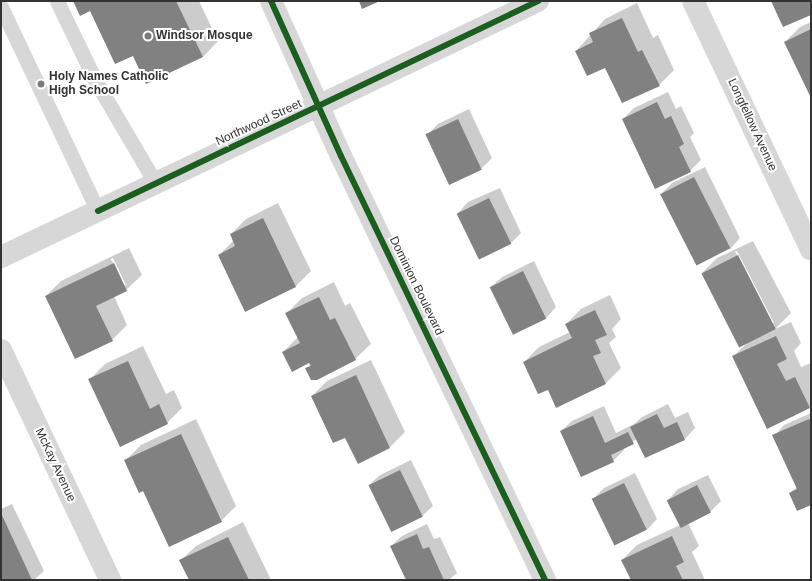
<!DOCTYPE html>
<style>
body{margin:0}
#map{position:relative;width:812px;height:581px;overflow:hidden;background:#fff;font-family:Helvetica,sans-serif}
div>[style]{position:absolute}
.shadow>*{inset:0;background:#0003}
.building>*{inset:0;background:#818181;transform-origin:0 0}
.service>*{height:15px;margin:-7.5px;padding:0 7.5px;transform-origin:7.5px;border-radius:7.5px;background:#d7d7d7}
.minor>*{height:22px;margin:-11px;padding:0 11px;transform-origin:11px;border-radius:11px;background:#d7d7d7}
.tertiary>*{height:22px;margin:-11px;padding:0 11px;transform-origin:11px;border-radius:11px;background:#d7d7d7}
.cycleway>*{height:6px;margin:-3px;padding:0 3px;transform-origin:3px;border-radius:3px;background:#1b5e20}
.dots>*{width:11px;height:11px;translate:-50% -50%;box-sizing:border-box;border:2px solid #fff;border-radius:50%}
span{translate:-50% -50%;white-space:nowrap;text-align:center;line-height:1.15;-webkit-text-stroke:4px #fff;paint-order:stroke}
.poi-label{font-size:12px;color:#333;font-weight:700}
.left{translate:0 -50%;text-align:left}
.street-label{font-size:12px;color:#333}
.frame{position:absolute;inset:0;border:2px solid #333;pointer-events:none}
</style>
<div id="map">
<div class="shadow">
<i style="clip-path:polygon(74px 1px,199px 1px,218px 41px,203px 57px,133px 55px,91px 10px)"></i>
<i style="clip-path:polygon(637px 3px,653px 38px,658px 35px,674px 70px,659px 85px,605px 66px,576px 51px,605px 19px)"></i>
<i style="clip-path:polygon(811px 22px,811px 95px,785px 42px,800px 27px)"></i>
<i style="clip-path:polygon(668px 92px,676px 109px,681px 106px,694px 133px,690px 137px,701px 160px,690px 171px,623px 119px,634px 108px)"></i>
<i style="clip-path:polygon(469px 109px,492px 158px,481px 169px,427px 135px,438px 124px)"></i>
<i style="clip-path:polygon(705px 167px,740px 238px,730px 249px,662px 193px,672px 183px)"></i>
<i style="clip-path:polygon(500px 188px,521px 233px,510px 244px,458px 213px,468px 202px)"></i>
<i style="clip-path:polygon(278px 203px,311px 271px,296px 286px,246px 310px,219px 255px,234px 240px,231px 234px,246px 219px)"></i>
<i style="clip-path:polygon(evenodd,753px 241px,791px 313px,775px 329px,791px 322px,801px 343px,794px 351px,801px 367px,811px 363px,811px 406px,767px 428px,733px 357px,749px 341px,702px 273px,717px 258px,753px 241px,735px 251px,737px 251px,774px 323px,772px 323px,735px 251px)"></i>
<i style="clip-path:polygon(evenodd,129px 248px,142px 275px,126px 290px,114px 296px,127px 325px,112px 340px,46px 296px,61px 281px,129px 248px,113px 258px,126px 285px,123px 285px,111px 259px,113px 258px)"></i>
<i style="clip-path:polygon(534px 261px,556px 307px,546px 318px,514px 333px,491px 287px,502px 277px)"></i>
<i style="clip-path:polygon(334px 282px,345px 306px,350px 303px,371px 344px,355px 359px,306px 369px,311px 364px,310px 362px,283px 352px,298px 337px,287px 313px,302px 298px)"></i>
<i style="clip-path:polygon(610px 295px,621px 319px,612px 329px,616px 337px,609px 343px,621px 368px,606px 383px,556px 406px,548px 389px,524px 362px,539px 347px,570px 332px,566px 324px,581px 309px)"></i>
<i style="clip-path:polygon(143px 346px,166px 394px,174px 390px,182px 408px,167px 423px,90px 379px,105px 364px)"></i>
<i style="clip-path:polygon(371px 360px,405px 432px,390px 447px,346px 436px,312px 396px,327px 381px)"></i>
<i style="clip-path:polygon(668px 404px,675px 418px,688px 412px,695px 428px,685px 439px,645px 457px,637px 439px,623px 448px,624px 450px,613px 461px,561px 431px,572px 421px,604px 406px,616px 433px,634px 424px,642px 417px)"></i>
<i style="clip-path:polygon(811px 413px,811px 504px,790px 493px,797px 487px,774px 436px,784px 425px)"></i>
<i style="clip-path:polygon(196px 419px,236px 506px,221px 521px,143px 489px,126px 460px,141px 445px)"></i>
<i style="clip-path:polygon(411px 460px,433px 506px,422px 516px,369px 485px,380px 475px)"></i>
<i style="clip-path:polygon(635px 473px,657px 519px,647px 530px,593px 499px,604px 488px)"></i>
<i style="clip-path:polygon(708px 475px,721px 501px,710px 512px,688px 523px,699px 546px,692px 552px,705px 580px,632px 580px,622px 560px,637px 545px,680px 525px,668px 500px,678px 489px)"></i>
<i style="clip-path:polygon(12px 504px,44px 571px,34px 580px,1px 580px,1px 509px)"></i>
<i style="clip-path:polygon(243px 522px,271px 580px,190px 580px,180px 561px,196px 546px)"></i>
<i style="clip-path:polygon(427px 524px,434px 539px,440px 537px,457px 573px,449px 580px,407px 580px,391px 546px,402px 536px)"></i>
</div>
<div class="building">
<i style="clip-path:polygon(73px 1px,176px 1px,203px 57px,146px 84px,133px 56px,115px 64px,90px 11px,80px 16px)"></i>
<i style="clip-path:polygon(359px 1px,380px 1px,362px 9px)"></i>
<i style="clip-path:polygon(771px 1px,811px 1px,811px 15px,783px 27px)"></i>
<i style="clip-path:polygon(622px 18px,638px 52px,642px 50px,660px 86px,622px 103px,605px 68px,587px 76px,575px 51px,593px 42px,589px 33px)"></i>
<i style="clip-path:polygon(811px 29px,811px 98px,784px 42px)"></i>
<i style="clip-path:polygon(657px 102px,665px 119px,671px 116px,672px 118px,684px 144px,679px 147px,691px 172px,655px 189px,622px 119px)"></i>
<i style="left:458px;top:119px;width:56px;height:36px;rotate:65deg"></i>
<i style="left:694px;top:177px;width:80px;height:38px;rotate:63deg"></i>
<i style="left:489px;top:198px;width:51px;height:36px;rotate:64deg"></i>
<i style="clip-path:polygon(263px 218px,296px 287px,245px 312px,218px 255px,235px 246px,230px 234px)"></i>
<i style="left:738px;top:255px;width:83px;height:41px;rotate:63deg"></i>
<i style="clip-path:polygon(114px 263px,127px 291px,96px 306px,113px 341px,75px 359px,45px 296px)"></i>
<i style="left:523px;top:271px;width:53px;height:37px;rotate:64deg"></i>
<i style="clip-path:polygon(319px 297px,330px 320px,335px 318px,356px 360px,317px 380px,311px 380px,305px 368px,311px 366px,309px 363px,292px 372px,282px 352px,300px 343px,285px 313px)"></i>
<i style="clip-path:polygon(595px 310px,607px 335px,595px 340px,601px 353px,593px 356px,606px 384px,556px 408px,548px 390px,538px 394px,523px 362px,572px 338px,565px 324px)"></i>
<i style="clip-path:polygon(776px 336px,787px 359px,777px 364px,786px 381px,795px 377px,810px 408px,767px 429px,732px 356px)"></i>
<i style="clip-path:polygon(128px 361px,150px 409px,159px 404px,168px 424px,120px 447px,88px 379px)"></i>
<i style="clip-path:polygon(356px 375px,390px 448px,358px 464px,345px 438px,333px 443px,311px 396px)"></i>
<i style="clip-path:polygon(657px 414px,664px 428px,677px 422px,685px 440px,645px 458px,630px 427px)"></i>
<i style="clip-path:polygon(593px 416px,605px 443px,628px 432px,634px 444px,611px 455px,614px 462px,581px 477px,560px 431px)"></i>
<i style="clip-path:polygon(809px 419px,811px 422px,811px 505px,797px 511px,789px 493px,797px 489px,772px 435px)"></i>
<i style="clip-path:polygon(181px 434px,222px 522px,169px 547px,143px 491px,139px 493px,124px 460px)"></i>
<i style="left:400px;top:470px;width:52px;height:35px;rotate:64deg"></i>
<i style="left:624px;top:483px;width:52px;height:36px;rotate:64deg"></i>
<i style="left:697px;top:485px;width:31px;height:34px;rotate:63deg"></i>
<i style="clip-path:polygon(1px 513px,32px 580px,1px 580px)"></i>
<i style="clip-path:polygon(417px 534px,423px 549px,429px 547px,444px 580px,406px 580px,390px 546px)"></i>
<i style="clip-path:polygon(672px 536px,684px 562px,676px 566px,683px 580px,631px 580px,621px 560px)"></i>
<i style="clip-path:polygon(228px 537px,249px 580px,189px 580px,179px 560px)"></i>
</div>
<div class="service">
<i style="left:57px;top:1px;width:88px;rotate:64.3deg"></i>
<i style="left:95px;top:80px;width:121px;rotate:59.6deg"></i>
<i style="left:1px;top:7px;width:226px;rotate:64.6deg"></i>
</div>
<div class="minor">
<i style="left:693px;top:1px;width:275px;rotate:64.6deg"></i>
<i style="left:1px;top:257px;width:595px;rotate:-25.49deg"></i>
<i style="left:1px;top:350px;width:255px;rotate:64.6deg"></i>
</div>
<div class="tertiary">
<i style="left:271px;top:1px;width:170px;rotate:65.7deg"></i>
<i style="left:341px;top:156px;width:471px;rotate:64.3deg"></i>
</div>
<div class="cycleway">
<i style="left:271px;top:1px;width:170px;rotate:65.7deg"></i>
<i style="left:341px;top:156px;width:471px;rotate:64.3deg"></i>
<i style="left:98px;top:211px;width:488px;rotate:-25.5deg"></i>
</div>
<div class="dots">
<i style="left:148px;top:36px;background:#7a7a7a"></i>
<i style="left:41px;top:84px;background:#7a7a7a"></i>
</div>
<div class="poi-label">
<span class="left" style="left:156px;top:36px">Windsor Mosque</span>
<span class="left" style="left:49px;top:84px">Holy Names Catholic<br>High School</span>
</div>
<div class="street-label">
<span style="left:259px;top:123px;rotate:-25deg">Northwood Street</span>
<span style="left:752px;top:125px;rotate:65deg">Longfellow Avenue</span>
<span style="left:416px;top:286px;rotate:64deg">Dominion Boulevard</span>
<span style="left:55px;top:465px;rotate:65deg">McKay Avenue</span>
</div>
<div class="frame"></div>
</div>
